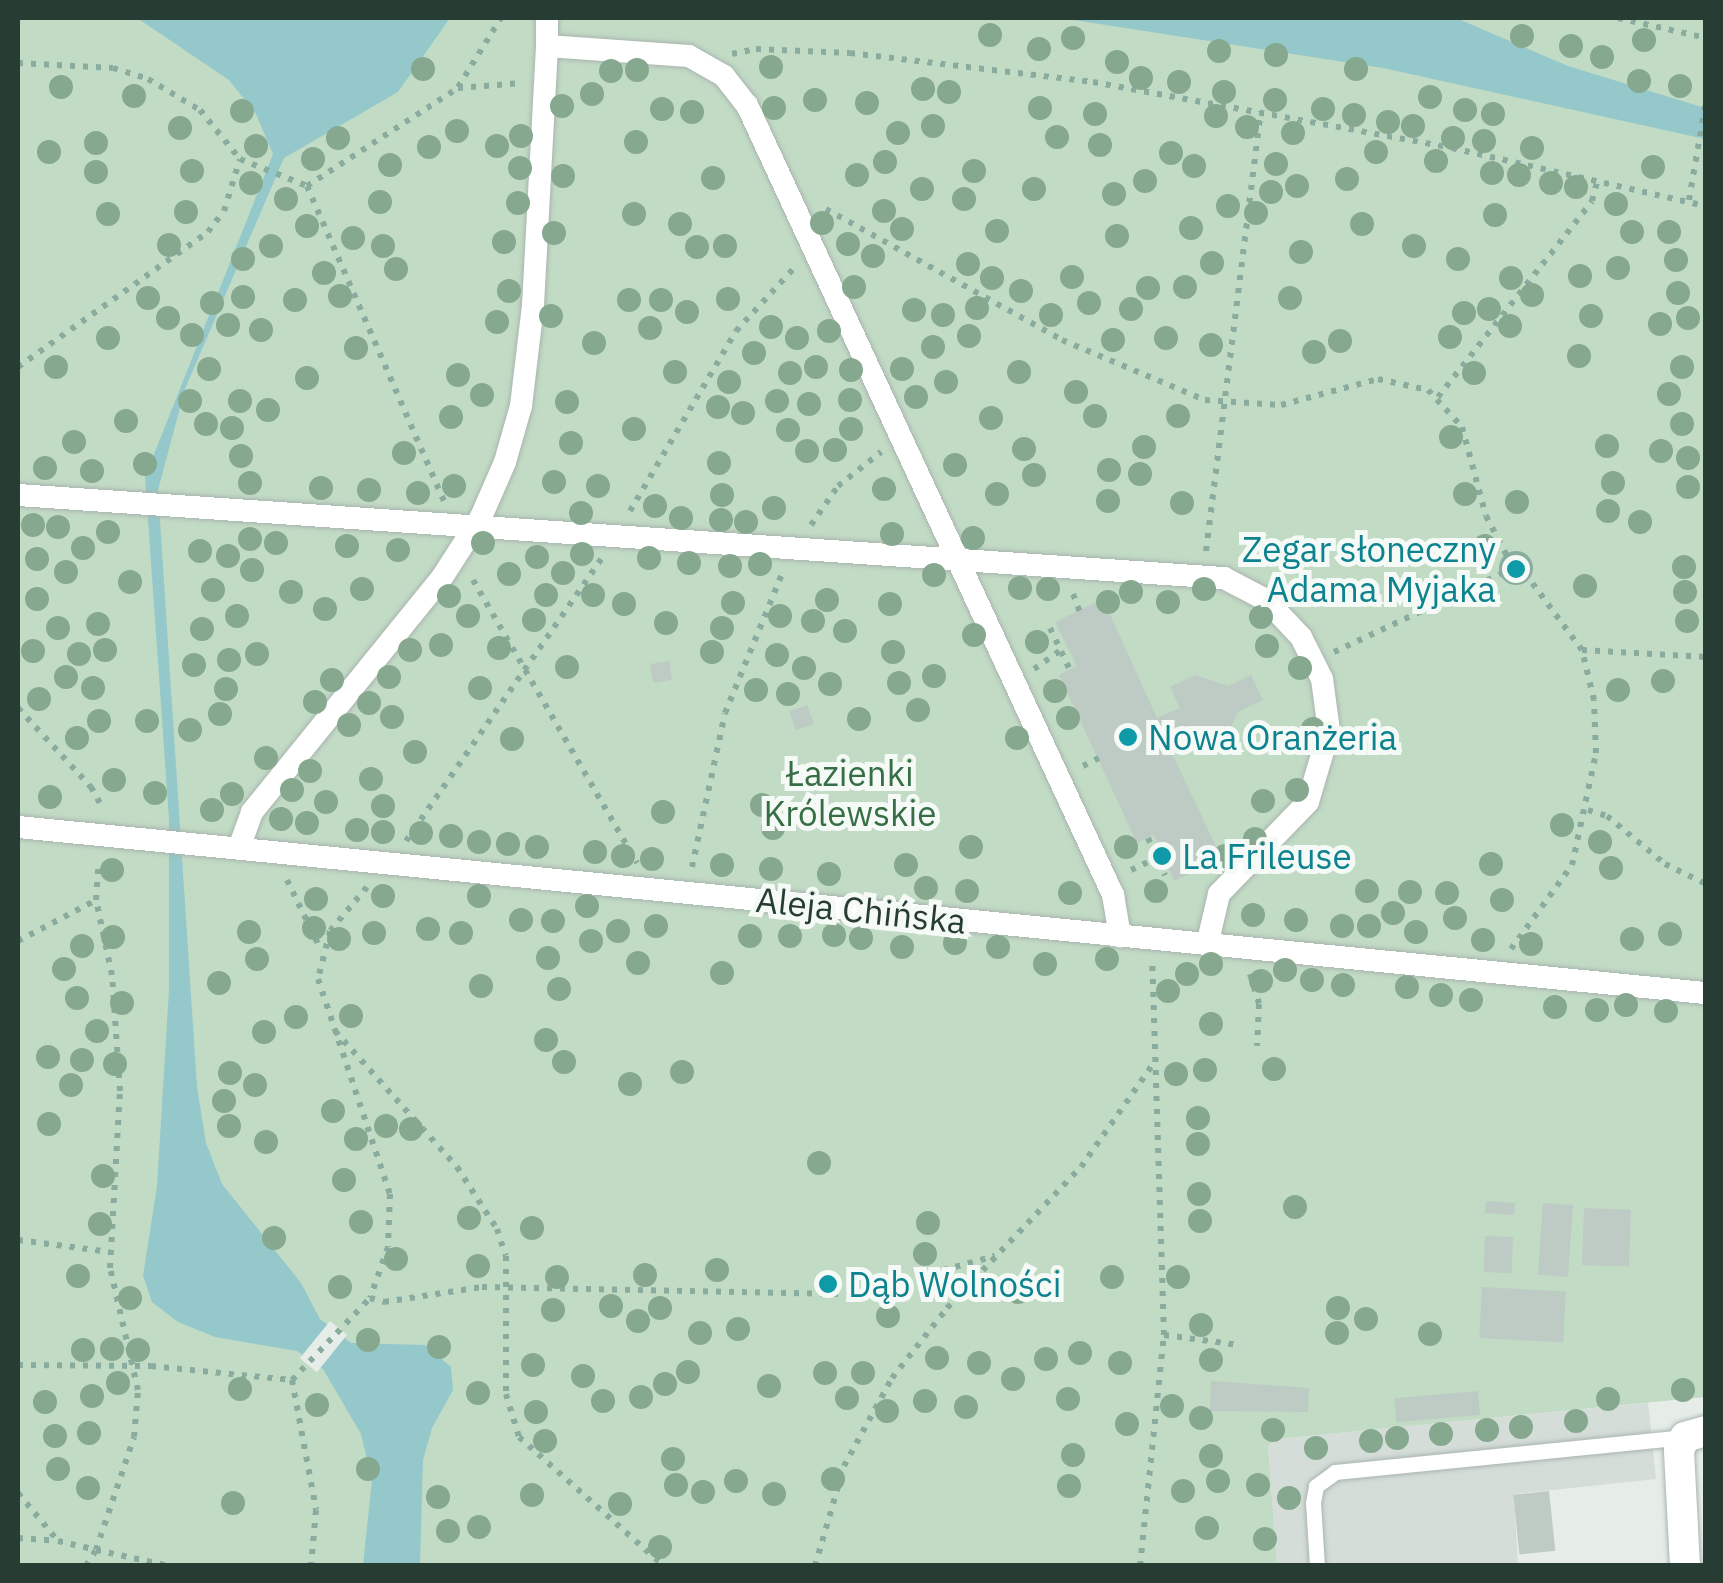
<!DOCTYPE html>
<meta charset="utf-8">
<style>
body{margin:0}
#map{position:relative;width:1723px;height:1583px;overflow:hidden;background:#e6ede9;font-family:"IBM Plex Sans",sans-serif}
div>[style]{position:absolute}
.built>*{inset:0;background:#d4ddd8}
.green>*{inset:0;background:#c2dbc5}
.water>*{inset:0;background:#95c8ca}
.pier>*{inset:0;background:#e6ede9;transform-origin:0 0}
.building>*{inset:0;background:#becac4;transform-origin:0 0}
.path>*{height:6px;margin-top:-3px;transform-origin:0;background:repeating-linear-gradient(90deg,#8aac9e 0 5px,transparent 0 13px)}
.path>.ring{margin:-3px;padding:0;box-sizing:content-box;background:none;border:6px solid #8aac9e;border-radius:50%}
.roads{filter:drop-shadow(0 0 2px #a9b5af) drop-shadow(0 0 2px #a9b5af)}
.service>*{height:15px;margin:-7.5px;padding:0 7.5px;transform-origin:7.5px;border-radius:7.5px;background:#fff}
.pedestrian>*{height:22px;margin:-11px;padding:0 11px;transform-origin:11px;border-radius:11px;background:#fff}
.minor>*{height:30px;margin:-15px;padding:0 15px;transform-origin:15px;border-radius:15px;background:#fff}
.trees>*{width:24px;height:24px;margin:-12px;border-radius:50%;background:#85a88f}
.dots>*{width:28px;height:28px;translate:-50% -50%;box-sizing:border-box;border:5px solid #f6faf7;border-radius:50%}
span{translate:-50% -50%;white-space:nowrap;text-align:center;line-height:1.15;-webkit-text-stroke:10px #f6faf7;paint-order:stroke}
.culture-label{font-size:35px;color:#0d838f}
.right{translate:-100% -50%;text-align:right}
.left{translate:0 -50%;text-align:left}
.park-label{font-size:35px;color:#366f45}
.street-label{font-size:35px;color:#273d34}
.frame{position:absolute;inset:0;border:20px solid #273d34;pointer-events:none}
</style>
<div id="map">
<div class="built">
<i style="clip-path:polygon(1648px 1403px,1656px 1479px,1514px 1494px,1518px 1565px,1277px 1565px,1268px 1444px,1277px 1439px)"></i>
</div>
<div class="green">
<i style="clip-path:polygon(18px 18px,1705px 18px,1705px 1397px,1277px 1439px,1268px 1445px,1277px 1565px,18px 1565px)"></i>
</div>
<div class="water">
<i style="clip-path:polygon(137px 18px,450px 18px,398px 92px,284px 158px,185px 389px,158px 490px,197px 1087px,206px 1143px,222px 1184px,301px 1283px,320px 1319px,351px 1343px,425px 1345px,451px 1367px,453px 1390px,432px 1428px,423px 1460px,420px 1565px,363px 1565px,372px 1480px,361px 1434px,323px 1369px,297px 1351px,215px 1337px,178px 1322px,152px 1302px,143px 1276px,157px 1186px,169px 990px,169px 819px,145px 477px,273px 154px,256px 114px,229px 80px)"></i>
<i style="clip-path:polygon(1061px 18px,1456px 18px,1568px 66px,1705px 108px,1705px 139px,1383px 68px)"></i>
</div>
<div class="pier">
<i style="left:330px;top:1321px;width:22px;height:48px;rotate:39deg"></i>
</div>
<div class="building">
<i style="clip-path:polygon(1103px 599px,1157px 718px,1180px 708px,1170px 687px,1195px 675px,1228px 686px,1251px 675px,1263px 700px,1238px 712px,1225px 740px,1199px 752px,1190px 733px,1167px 743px,1222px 859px,1174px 881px,1154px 835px,1137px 843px,1059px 675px,1077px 666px,1055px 622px)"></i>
<i style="left:669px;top:661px;width:19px;height:19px;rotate:81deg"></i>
<i style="left:807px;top:705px;width:20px;height:19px;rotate:70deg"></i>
<i style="left:1486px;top:1201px;width:29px;height:12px;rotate:4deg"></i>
<i style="left:1543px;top:1203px;width:30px;height:72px;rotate:4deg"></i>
<i style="left:1584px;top:1208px;width:47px;height:57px;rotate:2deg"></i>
<i style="left:1485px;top:1236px;width:28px;height:36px;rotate:2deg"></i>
<i style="left:1482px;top:1287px;width:84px;height:51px;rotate:3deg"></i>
<i style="clip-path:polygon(1211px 1381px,1309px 1388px,1308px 1412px,1210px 1411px)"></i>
<i style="left:1478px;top:1391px;width:24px;height:84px;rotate:85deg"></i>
<i style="left:1549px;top:1491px;width:60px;height:36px;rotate:84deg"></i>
</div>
<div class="path">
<i style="left:1618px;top:18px;width:90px;rotate:12.8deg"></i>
<i style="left:732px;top:54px;width:25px;rotate:-12deg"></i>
<i style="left:756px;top:49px;width:94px;rotate:2.4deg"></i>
<i style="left:850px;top:53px;width:245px;rotate:6.8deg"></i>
<i style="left:1093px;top:82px;width:365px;rotate:10.4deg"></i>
<i style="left:1452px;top:148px;width:261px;rotate:12.9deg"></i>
<i style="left:18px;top:63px;width:95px;rotate:3deg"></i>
<i style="left:113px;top:68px;width:37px;rotate:17deg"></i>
<i style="left:148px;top:79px;width:61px;rotate:30.8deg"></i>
<i style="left:200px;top:110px;width:63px;rotate:50.8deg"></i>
<i style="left:240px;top:159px;width:72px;rotate:21.9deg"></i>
<i style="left:307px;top:186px;width:180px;rotate:-33deg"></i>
<i style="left:458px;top:88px;width:64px;rotate:-4.5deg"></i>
<i style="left:458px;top:87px;width:81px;rotate:-58.1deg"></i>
<i style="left:307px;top:186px;width:344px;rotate:66.5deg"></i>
<i style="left:1689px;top:200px;width:100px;rotate:-80.3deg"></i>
<i style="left:826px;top:209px;width:270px;rotate:29deg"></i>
<i style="left:1062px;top:340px;width:155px;rotate:22.8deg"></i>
<i style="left:1205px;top:400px;width:76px;rotate:3.8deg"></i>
<i style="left:1281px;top:405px;width:100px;rotate:-15deg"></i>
<i style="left:1378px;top:379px;width:51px;rotate:12.4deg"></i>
<i style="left:1428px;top:390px;width:50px;rotate:47.4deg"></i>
<i style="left:1462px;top:427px;width:92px;rotate:74.9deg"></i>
<i style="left:1486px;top:516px;width:45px;rotate:62.3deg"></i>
<i style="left:18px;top:367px;width:233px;rotate:-35.4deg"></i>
<i style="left:208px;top:232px;width:26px;rotate:-53deg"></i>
<i style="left:224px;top:211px;width:54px;rotate:-72.9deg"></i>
<i style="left:1438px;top:397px;width:249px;rotate:-51.8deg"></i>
<i style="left:1592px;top:201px;width:23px;rotate:-75deg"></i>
<i style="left:630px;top:511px;width:209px;rotate:-59.5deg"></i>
<i style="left:736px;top:331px;width:88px;rotate:-47.3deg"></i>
<i style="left:811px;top:525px;width:47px;rotate:-55.3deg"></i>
<i style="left:838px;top:486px;width:55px;rotate:-38.3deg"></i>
<i style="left:1206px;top:551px;width:443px;rotate:-82.9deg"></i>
<i class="ring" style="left:1502px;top:554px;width:22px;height:22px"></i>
<i style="left:473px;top:580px;width:327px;rotate:59.9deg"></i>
<i style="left:1073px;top:594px;width:19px;rotate:69deg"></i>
<i style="left:1050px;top:628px;width:47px;rotate:64.5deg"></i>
<i style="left:1582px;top:650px;width:124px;rotate:3.2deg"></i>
<i style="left:1334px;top:652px;width:187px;rotate:-25.1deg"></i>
<i style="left:1034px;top:669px;width:33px;rotate:-35deg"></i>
<i style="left:18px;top:708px;width:108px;rotate:47.3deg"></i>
<i style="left:91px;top:787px;width:25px;rotate:61deg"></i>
<i style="left:1083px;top:766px;width:18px;rotate:-27deg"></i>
<i style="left:1588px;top:810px;width:20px;rotate:18deg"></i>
<i style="left:1607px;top:816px;width:75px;rotate:39.6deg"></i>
<i style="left:1665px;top:864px;width:46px;rotate:26deg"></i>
<i style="left:1148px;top:838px;width:41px;rotate:65.3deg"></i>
<i style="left:406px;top:841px;width:343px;rotate:-55.3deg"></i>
<i style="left:692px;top:867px;width:157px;rotate:-77.9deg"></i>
<i style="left:725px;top:713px;width:150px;rotate:-67.7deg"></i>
<i style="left:1131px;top:870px;width:29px;rotate:-25deg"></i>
<i style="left:287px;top:880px;width:78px;rotate:64.1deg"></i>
<i style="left:367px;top:887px;width:57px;rotate:130.1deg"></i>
<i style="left:330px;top:931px;width:49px;rotate:104deg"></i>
<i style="left:318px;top:979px;width:227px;rotate:71.5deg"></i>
<i style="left:390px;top:1194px;width:53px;rotate:92.2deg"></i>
<i style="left:388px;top:1247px;width:54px;rotate:109.4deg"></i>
<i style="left:18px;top:941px;width:88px;rotate:-27.7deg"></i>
<i style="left:1511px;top:949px;width:104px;rotate:-54deg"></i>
<i style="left:1572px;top:865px;width:115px;rotate:-77.9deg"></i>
<i style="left:1596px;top:753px;width:53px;rotate:-92.2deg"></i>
<i style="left:1594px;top:700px;width:51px;rotate:-103.5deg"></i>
<i style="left:1582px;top:650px;width:92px;rotate:-126.6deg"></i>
<i style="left:1250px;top:974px;width:31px;rotate:73deg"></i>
<i style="left:1259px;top:1004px;width:42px;rotate:92.7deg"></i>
<i style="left:335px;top:1031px;width:183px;rotate:48.1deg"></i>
<i style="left:457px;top:1167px;width:74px;rotate:57.2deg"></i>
<i style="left:497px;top:1229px;width:28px;rotate:72deg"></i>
<i style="left:506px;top:1256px;width:138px;rotate:90deg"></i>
<i style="left:506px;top:1394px;width:45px;rotate:73.2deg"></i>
<i style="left:519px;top:1437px;width:194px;rotate:41.7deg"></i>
<i style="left:18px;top:1240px;width:93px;rotate:7.4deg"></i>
<i style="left:1164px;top:1335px;width:76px;rotate:7.6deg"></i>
<i style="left:18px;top:1365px;width:133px;rotate:0.4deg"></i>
<i style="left:151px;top:1366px;width:142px;rotate:5.7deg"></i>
<i style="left:292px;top:1380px;width:113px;rotate:-46.4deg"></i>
<i style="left:370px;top:1298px;width:15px;rotate:16deg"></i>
<i style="left:384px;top:1302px;width:99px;rotate:-8.7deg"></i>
<i style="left:482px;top:1287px;width:373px;rotate:1.1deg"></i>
<i style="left:855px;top:1294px;width:145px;rotate:-15.2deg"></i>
<i style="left:292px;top:1380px;width:132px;rotate:79.5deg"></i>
<i style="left:316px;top:1510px;width:56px;rotate:95.1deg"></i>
<i style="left:18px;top:1493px;width:62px;rotate:50.2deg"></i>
<i style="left:58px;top:1541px;width:39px;rotate:13deg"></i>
<i style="left:96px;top:1550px;width:119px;rotate:-71.4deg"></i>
<i style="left:134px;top:1437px;width:47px;rotate:-85.1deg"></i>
<i style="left:138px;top:1390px;width:125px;rotate:-102.9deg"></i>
<i style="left:110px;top:1268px;width:177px;rotate:-86.8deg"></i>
<i style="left:120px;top:1091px;width:116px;rotate:-93.9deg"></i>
<i style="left:112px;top:975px;width:77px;rotate:-102deg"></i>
<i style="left:96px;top:900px;width:39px;rotate:-86deg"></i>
<i style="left:18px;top:1538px;width:39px;rotate:4deg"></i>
<i style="left:86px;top:1566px;width:19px;rotate:-58deg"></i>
<i style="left:96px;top:1550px;width:76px;rotate:12.2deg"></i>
<i style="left:815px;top:1566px;width:104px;rotate:-73.8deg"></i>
<i style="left:844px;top:1466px;width:100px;rotate:-61.4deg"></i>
<i style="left:892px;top:1378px;width:89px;rotate:-51.8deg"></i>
<i style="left:947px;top:1308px;width:195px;rotate:-46.5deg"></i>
<i style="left:1081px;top:1167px;width:126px;rotate:-55deg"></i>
<i style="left:1140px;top:1566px;width:232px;rotate:-84.1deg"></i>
<i style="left:1164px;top:1335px;width:374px;rotate:-91.8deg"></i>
</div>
<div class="roads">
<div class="service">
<i style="left:1317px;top:1566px;width:63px;rotate:-93.6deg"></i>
<i style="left:1313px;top:1503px;width:17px;rotate:-80deg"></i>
<i style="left:1316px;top:1486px;width:24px;rotate:-36deg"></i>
<i style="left:1335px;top:1472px;width:352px;rotate:-5.7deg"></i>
</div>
<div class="pedestrian">
<i style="left:547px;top:18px;width:28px;rotate:90deg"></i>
<i style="left:547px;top:46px;width:142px;rotate:4deg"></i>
<i style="left:689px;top:56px;width:40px;rotate:29.7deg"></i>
<i style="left:724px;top:76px;width:37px;rotate:52deg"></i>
<i style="left:747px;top:105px;width:871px;rotate:65.14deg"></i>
<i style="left:1113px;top:895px;width:42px;rotate:80.3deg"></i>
<i style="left:18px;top:495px;width:1209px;rotate:3.94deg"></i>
<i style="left:1224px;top:578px;width:47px;rotate:27.6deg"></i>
<i style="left:1266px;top:600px;width:51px;rotate:46.6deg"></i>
<i style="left:1301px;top:637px;width:47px;rotate:63.4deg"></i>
<i style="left:1322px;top:679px;width:52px;rotate:82.3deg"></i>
<i style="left:1329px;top:731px;width:74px;rotate:106.5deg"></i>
<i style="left:1308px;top:802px;width:128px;rotate:134.1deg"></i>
<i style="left:1219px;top:894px;width:52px;rotate:103.2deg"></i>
<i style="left:18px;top:827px;width:1696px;rotate:5.62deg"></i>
<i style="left:239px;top:848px;width:38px;rotate:-70deg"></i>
<i style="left:252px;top:812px;width:300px;rotate:-51deg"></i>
<i style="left:441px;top:579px;width:74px;rotate:-57.2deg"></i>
<i style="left:481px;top:517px;width:60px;rotate:-66.4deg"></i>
<i style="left:505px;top:462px;width:58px;rotate:-74.1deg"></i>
<i style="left:521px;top:406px;width:102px;rotate:-83.2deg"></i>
<i style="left:533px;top:305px;width:259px;rotate:-86.9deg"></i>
</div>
<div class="minor">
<i style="left:1685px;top:1566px;width:116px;rotate:-93deg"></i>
<i style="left:1679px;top:1450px;width:14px;rotate:-65deg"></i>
<i style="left:1685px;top:1437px;width:22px;rotate:-16deg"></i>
</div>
</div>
<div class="trees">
<i style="left:990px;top:35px"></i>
<i style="left:1522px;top:36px"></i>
<i style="left:1073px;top:38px"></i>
<i style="left:1644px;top:40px"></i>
<i style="left:1571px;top:46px"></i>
<i style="left:1039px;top:49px"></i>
<i style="left:1219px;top:51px"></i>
<i style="left:1276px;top:55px"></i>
<i style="left:1602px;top:57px"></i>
<i style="left:1117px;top:62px"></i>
<i style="left:771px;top:67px"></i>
<i style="left:423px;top:69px"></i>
<i style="left:1356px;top:69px"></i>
<i style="left:637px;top:70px"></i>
<i style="left:611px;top:71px"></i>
<i style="left:1141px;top:78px"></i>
<i style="left:1639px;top:81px"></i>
<i style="left:1179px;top:82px"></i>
<i style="left:1680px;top:86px"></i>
<i style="left:61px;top:87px"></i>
<i style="left:923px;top:89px"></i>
<i style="left:949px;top:92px"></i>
<i style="left:1224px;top:92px"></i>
<i style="left:592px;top:94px"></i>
<i style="left:134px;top:96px"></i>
<i style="left:1430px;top:97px"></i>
<i style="left:815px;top:100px"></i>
<i style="left:1275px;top:100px"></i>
<i style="left:867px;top:103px"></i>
<i style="left:562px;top:106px"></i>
<i style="left:774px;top:108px"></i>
<i style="left:1040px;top:108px"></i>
<i style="left:662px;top:109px"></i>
<i style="left:1323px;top:109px"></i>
<i style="left:1465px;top:110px"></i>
<i style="left:242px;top:111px"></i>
<i style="left:692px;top:112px"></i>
<i style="left:1095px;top:114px"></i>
<i style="left:1493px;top:114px"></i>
<i style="left:1354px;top:115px"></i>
<i style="left:1216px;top:116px"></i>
<i style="left:1388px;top:122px"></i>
<i style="left:933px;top:126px"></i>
<i style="left:1413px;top:126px"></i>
<i style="left:1247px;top:127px"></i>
<i style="left:180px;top:128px"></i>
<i style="left:457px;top:131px"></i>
<i style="left:898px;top:133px"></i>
<i style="left:1293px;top:133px"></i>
<i style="left:521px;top:136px"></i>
<i style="left:1057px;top:137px"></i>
<i style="left:338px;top:138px"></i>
<i style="left:1453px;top:138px"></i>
<i style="left:1484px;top:141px"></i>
<i style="left:636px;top:142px"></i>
<i style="left:96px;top:143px"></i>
<i style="left:1100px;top:145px"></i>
<i style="left:256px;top:146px"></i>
<i style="left:497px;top:146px"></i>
<i style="left:429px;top:147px"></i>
<i style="left:1532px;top:148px"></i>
<i style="left:49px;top:152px"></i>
<i style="left:1376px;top:152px"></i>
<i style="left:1171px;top:153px"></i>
<i style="left:313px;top:159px"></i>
<i style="left:1436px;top:161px"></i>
<i style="left:885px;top:162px"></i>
<i style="left:1276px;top:164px"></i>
<i style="left:390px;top:165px"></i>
<i style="left:1194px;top:166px"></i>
<i style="left:1653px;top:167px"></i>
<i style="left:520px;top:168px"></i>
<i style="left:192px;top:171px"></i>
<i style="left:974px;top:171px"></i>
<i style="left:96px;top:172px"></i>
<i style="left:1492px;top:173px"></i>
<i style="left:857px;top:175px"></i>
<i style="left:1519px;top:175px"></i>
<i style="left:563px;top:176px"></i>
<i style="left:713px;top:178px"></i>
<i style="left:1347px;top:179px"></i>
<i style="left:1145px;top:181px"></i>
<i style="left:251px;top:183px"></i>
<i style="left:1551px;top:183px"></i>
<i style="left:1297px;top:186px"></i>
<i style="left:1576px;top:187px"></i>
<i style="left:922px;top:189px"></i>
<i style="left:1034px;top:189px"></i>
<i style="left:1271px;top:192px"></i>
<i style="left:1114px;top:194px"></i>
<i style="left:286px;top:199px"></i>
<i style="left:964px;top:199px"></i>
<i style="left:380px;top:202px"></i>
<i style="left:518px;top:203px"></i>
<i style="left:1616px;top:204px"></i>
<i style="left:1228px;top:206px"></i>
<i style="left:884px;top:211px"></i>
<i style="left:186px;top:212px"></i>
<i style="left:1256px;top:213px"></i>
<i style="left:108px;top:214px"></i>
<i style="left:634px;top:214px"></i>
<i style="left:1495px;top:215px"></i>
<i style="left:822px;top:223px"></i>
<i style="left:680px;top:224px"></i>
<i style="left:1362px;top:224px"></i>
<i style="left:307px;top:226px"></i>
<i style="left:1191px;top:228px"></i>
<i style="left:902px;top:229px"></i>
<i style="left:997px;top:231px"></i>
<i style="left:1632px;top:232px"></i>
<i style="left:1669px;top:232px"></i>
<i style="left:554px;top:233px"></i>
<i style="left:1117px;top:236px"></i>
<i style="left:353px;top:238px"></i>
<i style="left:504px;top:242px"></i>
<i style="left:848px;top:244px"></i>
<i style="left:169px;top:245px"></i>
<i style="left:271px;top:246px"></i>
<i style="left:383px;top:246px"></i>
<i style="left:725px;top:246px"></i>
<i style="left:1414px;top:246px"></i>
<i style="left:697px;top:247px"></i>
<i style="left:1301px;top:252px"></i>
<i style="left:873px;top:256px"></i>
<i style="left:243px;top:259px"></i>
<i style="left:1458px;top:259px"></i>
<i style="left:1676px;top:260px"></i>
<i style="left:1212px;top:263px"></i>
<i style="left:968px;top:264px"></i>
<i style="left:1618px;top:268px"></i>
<i style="left:396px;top:269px"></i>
<i style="left:324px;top:273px"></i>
<i style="left:1580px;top:276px"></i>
<i style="left:1072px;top:277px"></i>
<i style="left:992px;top:278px"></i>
<i style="left:1511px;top:278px"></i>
<i style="left:854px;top:287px"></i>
<i style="left:1185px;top:287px"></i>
<i style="left:1148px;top:288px"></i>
<i style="left:509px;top:291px"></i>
<i style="left:1021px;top:291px"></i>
<i style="left:1678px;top:293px"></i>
<i style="left:1532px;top:295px"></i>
<i style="left:340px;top:296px"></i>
<i style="left:243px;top:297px"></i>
<i style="left:148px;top:298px"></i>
<i style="left:1290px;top:298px"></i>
<i style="left:728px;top:299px"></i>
<i style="left:295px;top:300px"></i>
<i style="left:629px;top:300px"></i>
<i style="left:661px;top:300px"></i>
<i style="left:212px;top:303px"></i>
<i style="left:1089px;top:303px"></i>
<i style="left:977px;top:308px"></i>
<i style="left:1131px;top:309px"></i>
<i style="left:1489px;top:309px"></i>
<i style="left:914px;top:310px"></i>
<i style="left:687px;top:312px"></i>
<i style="left:1464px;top:313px"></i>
<i style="left:943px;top:315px"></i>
<i style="left:1051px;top:315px"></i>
<i style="left:551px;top:316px"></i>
<i style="left:1591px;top:316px"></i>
<i style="left:168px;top:318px"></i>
<i style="left:1688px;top:318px"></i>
<i style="left:497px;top:322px"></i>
<i style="left:1660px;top:324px"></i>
<i style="left:228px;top:325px"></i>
<i style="left:1510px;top:326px"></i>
<i style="left:771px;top:327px"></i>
<i style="left:650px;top:328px"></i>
<i style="left:261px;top:330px"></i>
<i style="left:829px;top:331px"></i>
<i style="left:192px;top:335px"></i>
<i style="left:969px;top:336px"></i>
<i style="left:1450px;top:337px"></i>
<i style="left:108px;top:338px"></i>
<i style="left:797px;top:338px"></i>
<i style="left:1166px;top:338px"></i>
<i style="left:1113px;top:340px"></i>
<i style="left:1340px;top:341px"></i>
<i style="left:594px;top:343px"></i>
<i style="left:1211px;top:345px"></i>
<i style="left:933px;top:347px"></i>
<i style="left:356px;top:348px"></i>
<i style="left:1314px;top:352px"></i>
<i style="left:754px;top:353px"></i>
<i style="left:1579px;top:356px"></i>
<i style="left:56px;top:367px"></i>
<i style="left:816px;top:367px"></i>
<i style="left:1682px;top:367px"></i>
<i style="left:209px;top:369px"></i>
<i style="left:902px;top:369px"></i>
<i style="left:851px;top:370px"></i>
<i style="left:675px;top:372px"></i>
<i style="left:1019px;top:372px"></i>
<i style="left:790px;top:373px"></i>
<i style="left:1474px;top:373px"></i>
<i style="left:458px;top:375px"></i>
<i style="left:307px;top:378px"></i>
<i style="left:729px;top:382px"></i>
<i style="left:946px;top:382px"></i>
<i style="left:1076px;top:392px"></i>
<i style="left:1669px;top:394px"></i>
<i style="left:482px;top:395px"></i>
<i style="left:916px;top:397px"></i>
<i style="left:850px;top:400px"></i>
<i style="left:190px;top:401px"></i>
<i style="left:240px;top:401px"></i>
<i style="left:777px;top:401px"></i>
<i style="left:567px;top:402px"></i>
<i style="left:809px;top:404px"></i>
<i style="left:718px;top:407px"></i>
<i style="left:268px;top:410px"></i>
<i style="left:743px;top:413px"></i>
<i style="left:1095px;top:416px"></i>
<i style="left:1178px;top:416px"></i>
<i style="left:451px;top:417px"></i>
<i style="left:991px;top:418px"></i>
<i style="left:126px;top:421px"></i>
<i style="left:206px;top:424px"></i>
<i style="left:1682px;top:424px"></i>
<i style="left:232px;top:428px"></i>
<i style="left:634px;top:429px"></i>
<i style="left:851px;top:429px"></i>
<i style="left:788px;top:430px"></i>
<i style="left:1451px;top:437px"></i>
<i style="left:74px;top:442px"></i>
<i style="left:571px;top:443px"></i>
<i style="left:1607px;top:446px"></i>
<i style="left:1144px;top:447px"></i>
<i style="left:1024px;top:449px"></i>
<i style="left:835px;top:450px"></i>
<i style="left:807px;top:451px"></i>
<i style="left:1661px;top:451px"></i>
<i style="left:404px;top:453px"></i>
<i style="left:241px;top:456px"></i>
<i style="left:1688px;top:458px"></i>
<i style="left:719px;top:463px"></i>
<i style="left:145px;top:464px"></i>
<i style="left:955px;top:465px"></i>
<i style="left:45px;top:468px"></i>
<i style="left:1109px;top:470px"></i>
<i style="left:92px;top:471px"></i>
<i style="left:1140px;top:474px"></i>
<i style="left:1034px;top:475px"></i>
<i style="left:554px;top:482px"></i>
<i style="left:250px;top:483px"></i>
<i style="left:1613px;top:483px"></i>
<i style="left:454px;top:486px"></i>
<i style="left:598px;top:486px"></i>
<i style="left:1688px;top:487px"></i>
<i style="left:321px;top:488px"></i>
<i style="left:884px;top:489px"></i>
<i style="left:369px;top:490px"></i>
<i style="left:418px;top:493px"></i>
<i style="left:997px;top:494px"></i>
<i style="left:1465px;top:494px"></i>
<i style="left:722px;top:495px"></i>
<i style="left:1108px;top:501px"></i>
<i style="left:1517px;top:502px"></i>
<i style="left:1182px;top:503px"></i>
<i style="left:655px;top:506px"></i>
<i style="left:774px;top:508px"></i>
<i style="left:1608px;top:511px"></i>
<i style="left:581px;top:513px"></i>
<i style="left:681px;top:518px"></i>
<i style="left:721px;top:520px"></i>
<i style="left:746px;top:522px"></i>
<i style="left:1640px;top:522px"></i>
<i style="left:33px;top:525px"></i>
<i style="left:58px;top:527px"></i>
<i style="left:108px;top:532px"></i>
<i style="left:892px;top:534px"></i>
<i style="left:973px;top:538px"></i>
<i style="left:250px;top:539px"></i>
<i style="left:276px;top:543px"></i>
<i style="left:483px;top:543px"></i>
<i style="left:347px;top:546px"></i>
<i style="left:1485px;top:546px"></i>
<i style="left:83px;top:548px"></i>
<i style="left:398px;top:550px"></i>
<i style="left:200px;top:551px"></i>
<i style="left:582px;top:554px"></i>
<i style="left:228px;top:556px"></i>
<i style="left:537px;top:557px"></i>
<i style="left:649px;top:558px"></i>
<i style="left:37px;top:559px"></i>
<i style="left:689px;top:563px"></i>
<i style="left:760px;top:564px"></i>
<i style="left:730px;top:566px"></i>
<i style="left:1684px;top:567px"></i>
<i style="left:252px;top:570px"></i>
<i style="left:66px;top:572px"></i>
<i style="left:563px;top:573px"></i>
<i style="left:509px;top:574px"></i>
<i style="left:934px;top:575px"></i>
<i style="left:130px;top:582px"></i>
<i style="left:1585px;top:586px"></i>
<i style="left:1020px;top:588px"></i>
<i style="left:362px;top:589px"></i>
<i style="left:1048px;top:589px"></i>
<i style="left:1204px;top:589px"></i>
<i style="left:213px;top:590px"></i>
<i style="left:291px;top:592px"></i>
<i style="left:1131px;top:592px"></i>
<i style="left:1685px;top:592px"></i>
<i style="left:546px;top:595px"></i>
<i style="left:593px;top:595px"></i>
<i style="left:449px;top:596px"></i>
<i style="left:37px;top:599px"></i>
<i style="left:827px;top:600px"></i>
<i style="left:1108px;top:602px"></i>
<i style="left:1168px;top:602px"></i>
<i style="left:733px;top:603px"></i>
<i style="left:624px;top:604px"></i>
<i style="left:890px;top:604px"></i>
<i style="left:325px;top:609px"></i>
<i style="left:237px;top:616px"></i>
<i style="left:468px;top:616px"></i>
<i style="left:780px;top:616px"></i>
<i style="left:1261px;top:617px"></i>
<i style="left:534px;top:620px"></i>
<i style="left:813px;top:621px"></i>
<i style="left:1687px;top:621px"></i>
<i style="left:666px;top:623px"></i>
<i style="left:98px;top:624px"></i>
<i style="left:58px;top:628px"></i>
<i style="left:722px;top:628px"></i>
<i style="left:202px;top:629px"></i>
<i style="left:845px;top:631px"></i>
<i style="left:974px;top:635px"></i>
<i style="left:1037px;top:642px"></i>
<i style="left:441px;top:645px"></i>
<i style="left:1267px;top:646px"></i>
<i style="left:499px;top:648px"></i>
<i style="left:105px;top:650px"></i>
<i style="left:410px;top:650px"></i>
<i style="left:33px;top:651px"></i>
<i style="left:712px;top:652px"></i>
<i style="left:893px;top:652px"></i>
<i style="left:79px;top:654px"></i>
<i style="left:257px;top:654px"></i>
<i style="left:777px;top:655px"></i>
<i style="left:229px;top:660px"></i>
<i style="left:194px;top:665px"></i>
<i style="left:567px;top:667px"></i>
<i style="left:804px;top:668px"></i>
<i style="left:1300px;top:668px"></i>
<i style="left:934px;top:676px"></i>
<i style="left:66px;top:677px"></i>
<i style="left:389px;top:677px"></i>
<i style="left:332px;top:680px"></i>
<i style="left:1663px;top:681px"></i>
<i style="left:899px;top:683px"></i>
<i style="left:830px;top:684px"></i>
<i style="left:93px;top:688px"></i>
<i style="left:480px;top:688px"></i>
<i style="left:226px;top:689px"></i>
<i style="left:756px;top:690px"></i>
<i style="left:1618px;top:690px"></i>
<i style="left:1055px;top:691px"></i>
<i style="left:788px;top:694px"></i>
<i style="left:39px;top:699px"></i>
<i style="left:315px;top:702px"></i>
<i style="left:369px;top:703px"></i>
<i style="left:918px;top:710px"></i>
<i style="left:220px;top:714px"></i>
<i style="left:392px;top:717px"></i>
<i style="left:1068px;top:718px"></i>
<i style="left:859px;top:719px"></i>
<i style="left:99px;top:721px"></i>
<i style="left:147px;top:721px"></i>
<i style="left:349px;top:725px"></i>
<i style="left:1313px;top:729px"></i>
<i style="left:190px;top:730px"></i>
<i style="left:77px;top:738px"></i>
<i style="left:1017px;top:738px"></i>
<i style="left:512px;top:739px"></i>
<i style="left:415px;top:752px"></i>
<i style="left:266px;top:758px"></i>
<i style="left:310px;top:771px"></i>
<i style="left:371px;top:779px"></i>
<i style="left:114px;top:780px"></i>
<i style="left:292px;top:790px"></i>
<i style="left:1297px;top:790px"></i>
<i style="left:155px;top:793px"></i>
<i style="left:232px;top:794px"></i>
<i style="left:50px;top:797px"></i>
<i style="left:1263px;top:801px"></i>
<i style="left:326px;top:802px"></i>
<i style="left:762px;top:805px"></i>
<i style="left:383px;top:806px"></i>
<i style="left:212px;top:810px"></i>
<i style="left:663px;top:812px"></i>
<i style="left:281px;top:819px"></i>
<i style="left:307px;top:823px"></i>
<i style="left:1562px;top:825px"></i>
<i style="left:773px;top:828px"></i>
<i style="left:357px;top:830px"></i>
<i style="left:383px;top:832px"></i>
<i style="left:421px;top:833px"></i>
<i style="left:451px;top:836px"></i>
<i style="left:1255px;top:839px"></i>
<i style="left:479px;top:842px"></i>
<i style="left:1600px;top:842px"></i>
<i style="left:508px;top:844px"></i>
<i style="left:537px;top:847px"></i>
<i style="left:971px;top:847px"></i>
<i style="left:1126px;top:847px"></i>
<i style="left:595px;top:852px"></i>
<i style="left:623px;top:856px"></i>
<i style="left:1225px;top:856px"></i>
<i style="left:652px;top:859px"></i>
<i style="left:1491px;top:864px"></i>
<i style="left:722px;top:865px"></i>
<i style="left:906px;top:865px"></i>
<i style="left:1611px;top:868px"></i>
<i style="left:771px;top:869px"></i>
<i style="left:112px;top:870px"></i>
<i style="left:829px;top:874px"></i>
<i style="left:926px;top:888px"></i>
<i style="left:967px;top:891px"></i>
<i style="left:1156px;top:891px"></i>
<i style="left:1367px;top:891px"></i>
<i style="left:1410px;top:892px"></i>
<i style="left:1070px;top:893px"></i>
<i style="left:1447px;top:893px"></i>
<i style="left:383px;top:896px"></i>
<i style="left:479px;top:896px"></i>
<i style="left:316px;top:899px"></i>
<i style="left:1502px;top:900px"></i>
<i style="left:587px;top:906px"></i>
<i style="left:1393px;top:913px"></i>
<i style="left:1253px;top:915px"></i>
<i style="left:1455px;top:918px"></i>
<i style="left:521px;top:920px"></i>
<i style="left:1296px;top:920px"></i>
<i style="left:553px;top:921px"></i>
<i style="left:656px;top:926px"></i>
<i style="left:1342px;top:926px"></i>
<i style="left:1369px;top:926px"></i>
<i style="left:314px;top:928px"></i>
<i style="left:428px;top:929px"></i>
<i style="left:618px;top:931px"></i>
<i style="left:249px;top:932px"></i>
<i style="left:1416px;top:932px"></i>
<i style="left:374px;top:933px"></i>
<i style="left:461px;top:933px"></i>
<i style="left:1670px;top:934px"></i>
<i style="left:834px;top:935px"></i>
<i style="left:750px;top:936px"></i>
<i style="left:790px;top:936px"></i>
<i style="left:113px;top:937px"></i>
<i style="left:861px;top:938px"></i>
<i style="left:339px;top:939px"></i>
<i style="left:1632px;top:939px"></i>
<i style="left:1483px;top:940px"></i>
<i style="left:591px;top:941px"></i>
<i style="left:955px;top:943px"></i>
<i style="left:1531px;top:944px"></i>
<i style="left:82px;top:946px"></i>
<i style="left:902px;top:947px"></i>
<i style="left:998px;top:947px"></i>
<i style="left:548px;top:958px"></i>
<i style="left:257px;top:959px"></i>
<i style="left:1107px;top:959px"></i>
<i style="left:638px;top:963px"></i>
<i style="left:1045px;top:964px"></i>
<i style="left:1211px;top:964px"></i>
<i style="left:64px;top:969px"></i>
<i style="left:1285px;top:970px"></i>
<i style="left:722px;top:973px"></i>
<i style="left:1187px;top:974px"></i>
<i style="left:1312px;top:980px"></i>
<i style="left:1261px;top:981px"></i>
<i style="left:219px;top:983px"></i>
<i style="left:1343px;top:985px"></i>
<i style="left:481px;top:986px"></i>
<i style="left:1407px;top:987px"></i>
<i style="left:559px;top:989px"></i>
<i style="left:1168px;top:991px"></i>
<i style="left:1441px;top:995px"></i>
<i style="left:77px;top:998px"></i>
<i style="left:1471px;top:1000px"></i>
<i style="left:122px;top:1003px"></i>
<i style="left:1626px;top:1005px"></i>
<i style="left:1555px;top:1007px"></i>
<i style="left:1597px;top:1010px"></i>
<i style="left:1666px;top:1011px"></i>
<i style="left:351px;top:1016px"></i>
<i style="left:296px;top:1017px"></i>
<i style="left:1211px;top:1024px"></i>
<i style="left:97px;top:1031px"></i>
<i style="left:264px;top:1032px"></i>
<i style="left:546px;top:1040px"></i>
<i style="left:48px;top:1057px"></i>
<i style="left:82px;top:1060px"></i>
<i style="left:564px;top:1062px"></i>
<i style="left:115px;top:1064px"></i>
<i style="left:1274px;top:1069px"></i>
<i style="left:1205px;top:1070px"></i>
<i style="left:682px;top:1072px"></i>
<i style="left:230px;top:1073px"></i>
<i style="left:1176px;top:1074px"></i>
<i style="left:630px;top:1084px"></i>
<i style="left:71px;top:1085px"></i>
<i style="left:255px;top:1085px"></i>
<i style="left:224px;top:1101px"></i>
<i style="left:333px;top:1111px"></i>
<i style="left:1198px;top:1118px"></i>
<i style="left:49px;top:1124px"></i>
<i style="left:229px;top:1126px"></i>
<i style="left:386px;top:1126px"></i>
<i style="left:411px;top:1129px"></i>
<i style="left:356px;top:1139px"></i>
<i style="left:266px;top:1142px"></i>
<i style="left:1198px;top:1144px"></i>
<i style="left:819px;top:1163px"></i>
<i style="left:103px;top:1176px"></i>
<i style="left:344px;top:1180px"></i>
<i style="left:1199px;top:1194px"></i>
<i style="left:1295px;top:1207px"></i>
<i style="left:469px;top:1218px"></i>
<i style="left:1200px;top:1221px"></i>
<i style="left:361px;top:1222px"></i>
<i style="left:928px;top:1223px"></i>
<i style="left:100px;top:1224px"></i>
<i style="left:532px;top:1228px"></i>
<i style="left:274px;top:1238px"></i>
<i style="left:925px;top:1254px"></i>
<i style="left:396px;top:1259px"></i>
<i style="left:478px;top:1266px"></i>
<i style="left:717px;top:1270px"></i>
<i style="left:645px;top:1275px"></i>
<i style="left:78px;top:1276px"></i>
<i style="left:557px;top:1277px"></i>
<i style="left:1112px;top:1277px"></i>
<i style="left:1178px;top:1277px"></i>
<i style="left:340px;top:1287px"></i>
<i style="left:1018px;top:1292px"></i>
<i style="left:130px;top:1298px"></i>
<i style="left:611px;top:1306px"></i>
<i style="left:660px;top:1308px"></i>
<i style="left:1338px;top:1308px"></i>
<i style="left:553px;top:1310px"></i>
<i style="left:888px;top:1316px"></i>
<i style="left:1366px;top:1319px"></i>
<i style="left:638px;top:1321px"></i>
<i style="left:1201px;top:1325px"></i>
<i style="left:738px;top:1329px"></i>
<i style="left:700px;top:1333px"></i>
<i style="left:1337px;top:1333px"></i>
<i style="left:1430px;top:1334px"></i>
<i style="left:368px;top:1340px"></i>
<i style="left:439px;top:1347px"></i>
<i style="left:112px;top:1349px"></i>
<i style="left:83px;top:1350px"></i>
<i style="left:138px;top:1350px"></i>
<i style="left:1080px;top:1353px"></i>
<i style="left:937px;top:1358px"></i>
<i style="left:1046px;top:1359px"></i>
<i style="left:1211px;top:1360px"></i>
<i style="left:979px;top:1363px"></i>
<i style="left:1120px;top:1363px"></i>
<i style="left:533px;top:1365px"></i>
<i style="left:688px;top:1372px"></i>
<i style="left:825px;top:1373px"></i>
<i style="left:863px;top:1373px"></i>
<i style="left:583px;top:1376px"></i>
<i style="left:1013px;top:1379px"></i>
<i style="left:118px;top:1383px"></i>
<i style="left:665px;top:1384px"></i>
<i style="left:769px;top:1386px"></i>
<i style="left:240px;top:1389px"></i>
<i style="left:1683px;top:1390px"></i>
<i style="left:478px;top:1393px"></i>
<i style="left:92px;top:1396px"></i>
<i style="left:641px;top:1397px"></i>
<i style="left:847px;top:1398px"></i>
<i style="left:1068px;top:1399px"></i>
<i style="left:1608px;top:1399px"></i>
<i style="left:603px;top:1401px"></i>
<i style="left:925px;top:1401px"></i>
<i style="left:45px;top:1402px"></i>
<i style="left:317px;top:1405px"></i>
<i style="left:1172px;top:1406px"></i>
<i style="left:966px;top:1407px"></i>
<i style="left:887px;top:1411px"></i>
<i style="left:536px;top:1412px"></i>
<i style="left:1201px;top:1418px"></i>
<i style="left:1576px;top:1421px"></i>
<i style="left:1127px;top:1424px"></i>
<i style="left:1521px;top:1427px"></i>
<i style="left:1273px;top:1430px"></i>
<i style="left:1487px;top:1430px"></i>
<i style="left:89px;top:1433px"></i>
<i style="left:1441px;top:1434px"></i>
<i style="left:55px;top:1436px"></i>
<i style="left:1397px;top:1438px"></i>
<i style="left:545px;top:1441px"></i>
<i style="left:1371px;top:1441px"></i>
<i style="left:1316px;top:1448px"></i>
<i style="left:1073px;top:1455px"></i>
<i style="left:1211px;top:1456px"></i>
<i style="left:673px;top:1459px"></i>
<i style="left:58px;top:1469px"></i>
<i style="left:368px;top:1469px"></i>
<i style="left:833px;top:1479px"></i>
<i style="left:736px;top:1481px"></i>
<i style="left:1218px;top:1481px"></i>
<i style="left:676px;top:1485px"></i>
<i style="left:1258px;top:1485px"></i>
<i style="left:1069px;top:1486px"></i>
<i style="left:88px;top:1488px"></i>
<i style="left:1183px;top:1491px"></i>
<i style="left:703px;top:1492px"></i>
<i style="left:774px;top:1494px"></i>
<i style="left:532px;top:1495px"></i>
<i style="left:438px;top:1497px"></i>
<i style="left:1289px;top:1498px"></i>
<i style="left:233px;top:1503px"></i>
<i style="left:620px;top:1504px"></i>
<i style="left:479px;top:1527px"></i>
<i style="left:1207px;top:1528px"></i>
<i style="left:448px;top:1531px"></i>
<i style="left:1265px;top:1539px"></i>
<i style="left:660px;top:1547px"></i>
</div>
<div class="dots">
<i style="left:1516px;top:569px;background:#0f9aa8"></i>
<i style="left:1128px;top:737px;background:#0f9aa8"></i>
<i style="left:1162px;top:856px;background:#0f9aa8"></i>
<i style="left:828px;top:1284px;background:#0f9aa8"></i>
</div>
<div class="culture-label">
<span class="right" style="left:1496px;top:569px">Zegar słoneczny<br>Adama Myjaka</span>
<span class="left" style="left:1148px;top:737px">Nowa Oranżeria</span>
<span class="left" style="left:1182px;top:856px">La Frileuse</span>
<span class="left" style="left:848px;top:1284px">Dąb Wolności</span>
</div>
<div class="park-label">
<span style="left:850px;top:793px">Łazienki<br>Królewskie</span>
</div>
<div class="street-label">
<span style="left:861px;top:910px;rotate:6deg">Aleja Chińska</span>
</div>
<div class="frame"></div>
</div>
